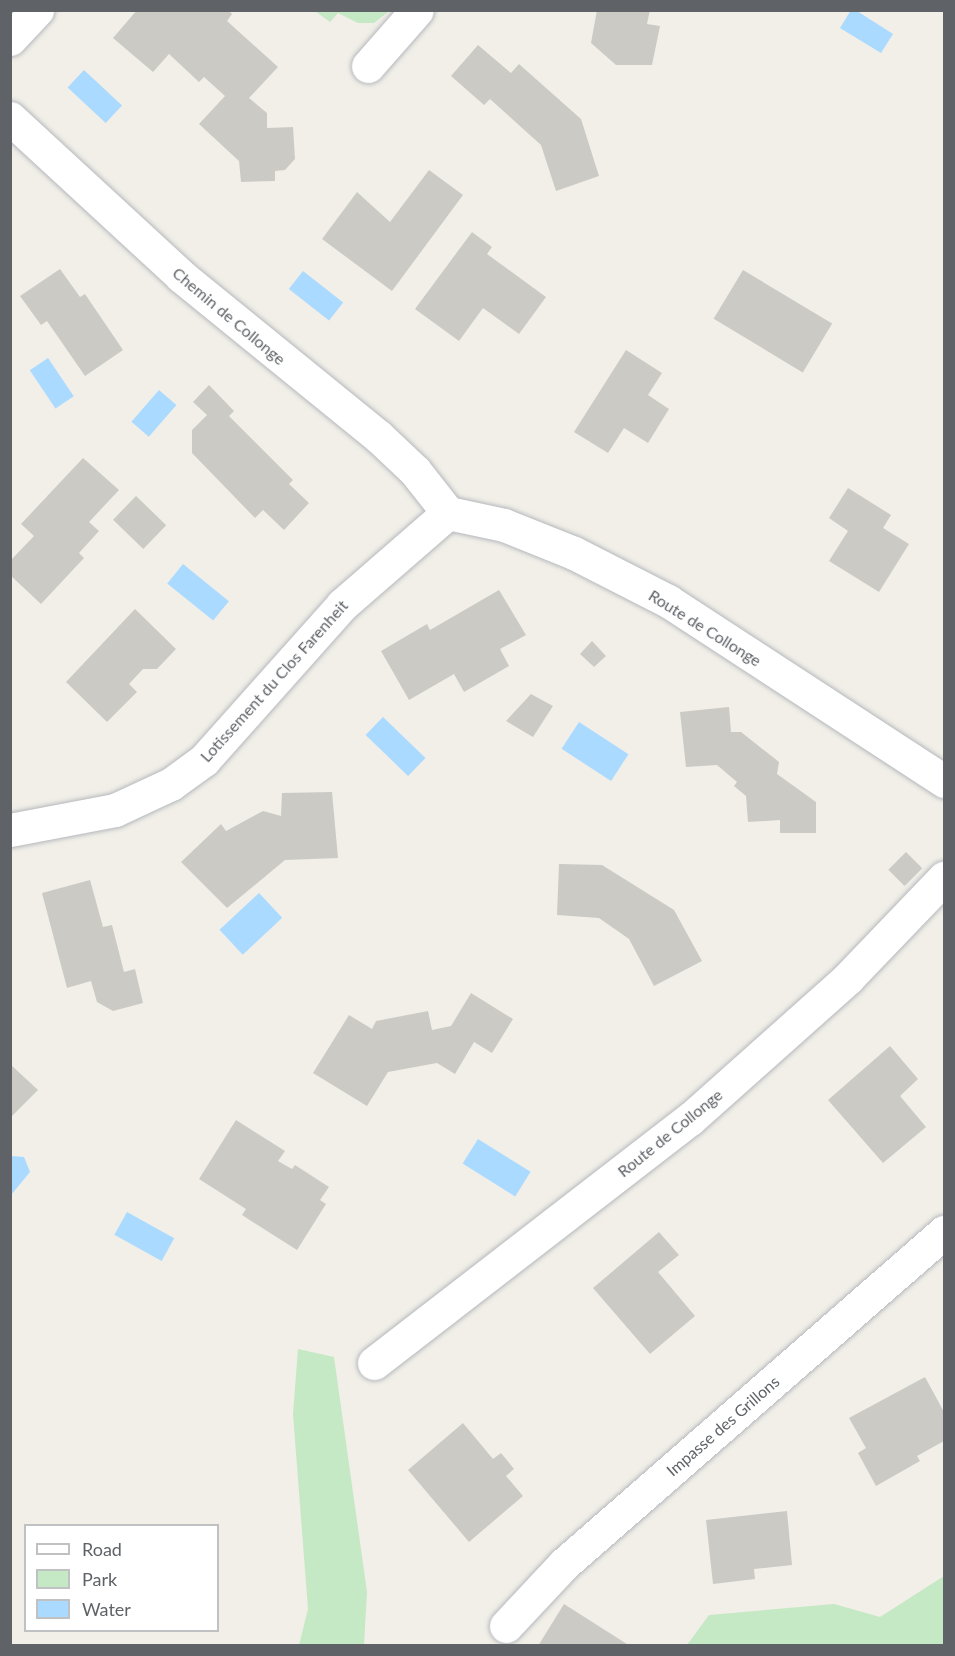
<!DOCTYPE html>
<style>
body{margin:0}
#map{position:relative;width:955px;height:1656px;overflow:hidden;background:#f1efe8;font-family:Lato,sans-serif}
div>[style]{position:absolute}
.green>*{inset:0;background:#c5e8c5}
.water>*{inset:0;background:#aadaff;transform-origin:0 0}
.building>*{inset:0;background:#cccac5;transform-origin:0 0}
.roads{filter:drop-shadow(0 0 2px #b5b8bc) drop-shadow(0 0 2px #b5b8bc)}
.minor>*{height:33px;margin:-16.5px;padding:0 16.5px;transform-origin:16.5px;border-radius:16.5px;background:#fff}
span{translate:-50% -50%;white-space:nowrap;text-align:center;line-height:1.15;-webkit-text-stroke:6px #fff;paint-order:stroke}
.street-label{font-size:16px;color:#5f6368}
.frame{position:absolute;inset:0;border:12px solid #5f6368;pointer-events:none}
.legend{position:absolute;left:24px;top:1524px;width:195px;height:108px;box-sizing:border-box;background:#fff;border:2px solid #bfc1c3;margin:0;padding:8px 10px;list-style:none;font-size:18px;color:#5f6368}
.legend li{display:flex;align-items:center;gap:12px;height:30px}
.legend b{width:30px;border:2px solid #bfc1c3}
</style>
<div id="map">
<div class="green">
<i style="clip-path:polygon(315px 11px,389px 11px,374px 23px,358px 23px,338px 13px,330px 22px)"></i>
<i style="clip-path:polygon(298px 1349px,334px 1357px,367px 1592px,364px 1645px,299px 1645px,308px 1609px,293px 1414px)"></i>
<i style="clip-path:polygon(944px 1576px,944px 1645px,687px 1645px,709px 1615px,834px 1604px,880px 1617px)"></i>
</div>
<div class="water">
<i style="clip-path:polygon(851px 10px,857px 11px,893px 34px,881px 53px,840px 28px)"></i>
<i style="left:84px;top:70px;width:52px;height:24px;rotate:43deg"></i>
<i style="left:303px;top:271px;width:51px;height:23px;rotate:38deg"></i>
<i style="left:48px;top:358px;width:46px;height:22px;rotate:56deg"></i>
<i style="left:159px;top:390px;width:23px;height:42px;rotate:41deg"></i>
<i style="left:183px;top:564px;width:59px;height:25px;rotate:39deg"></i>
<i style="left:383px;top:717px;width:59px;height:25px;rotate:44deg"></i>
<i style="left:579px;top:722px;width:59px;height:32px;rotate:33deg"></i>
<i style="left:259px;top:893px;width:34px;height:54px;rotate:47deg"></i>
<i style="left:478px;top:1139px;width:62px;height:29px;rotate:32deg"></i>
<i style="clip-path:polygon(11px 1156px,24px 1157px,30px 1172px,11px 1195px)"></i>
<i style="left:127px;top:1212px;width:54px;height:26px;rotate:29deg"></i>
</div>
<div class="building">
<i style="clip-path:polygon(137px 10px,228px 10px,232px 14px,227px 21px,278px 67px,249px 98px,267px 113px,267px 128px,293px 127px,295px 159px,285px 170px,275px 171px,275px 181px,241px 182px,239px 161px,199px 124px,225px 96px,204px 77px,199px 82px,169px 54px,153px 72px,113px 38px)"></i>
<i style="clip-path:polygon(597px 10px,650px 10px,647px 24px,660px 26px,652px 65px,616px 65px,591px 43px)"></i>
<i style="clip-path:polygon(478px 45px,511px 73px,519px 64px,581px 119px,599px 176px,556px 191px,541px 145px,490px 99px,484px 105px,451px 76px)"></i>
<i style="clip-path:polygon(429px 170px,463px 195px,392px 291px,322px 239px,357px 192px,390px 222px)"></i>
<i style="clip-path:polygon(472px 232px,492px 247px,487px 254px,546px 297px,519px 334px,483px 308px,459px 341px,415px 309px)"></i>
<i style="clip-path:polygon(60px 269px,80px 297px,85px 294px,123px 350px,85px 376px,47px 321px,41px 325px,20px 296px)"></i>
<i style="left:743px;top:270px;width:104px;height:57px;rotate:31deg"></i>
<i style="clip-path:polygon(626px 350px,662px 373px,648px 395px,669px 409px,648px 443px,624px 428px,608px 453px,574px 432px)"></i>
<i style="clip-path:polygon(209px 385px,234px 411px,229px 416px,293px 480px,289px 484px,309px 503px,284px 530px,263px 510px,255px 518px,192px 453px,192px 430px,207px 415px,193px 402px)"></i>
<i style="clip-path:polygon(83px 458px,119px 490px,89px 522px,99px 531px,79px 553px,84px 558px,41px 604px,10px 575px,10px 561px,34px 536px,21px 524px)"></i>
<i style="clip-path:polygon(848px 488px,891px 515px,883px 528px,909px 544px,879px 592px,829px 561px,848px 531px,829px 518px)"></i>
<i style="left:136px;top:496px;width:42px;height:33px;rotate:44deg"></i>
<i style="clip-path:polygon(499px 590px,526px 635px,500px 649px,509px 666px,464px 692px,454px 674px,409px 700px,381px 651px,427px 624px,430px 630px)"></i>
<i style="clip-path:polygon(135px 609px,176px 649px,157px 669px,143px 669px,129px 684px,137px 692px,107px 722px,66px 682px)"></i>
<i style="clip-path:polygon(592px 641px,606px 656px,594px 667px,580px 654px)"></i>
<i style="clip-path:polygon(531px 694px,553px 706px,533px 737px,506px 721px)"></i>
<i style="clip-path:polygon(729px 707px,731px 732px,741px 732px,779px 762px,777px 774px,816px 802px,816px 833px,780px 833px,780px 820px,748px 822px,746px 796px,734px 786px,737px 782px,717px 765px,686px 767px,680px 712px)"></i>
<i style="clip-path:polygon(332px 792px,338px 858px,285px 860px,227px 908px,181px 862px,221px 824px,226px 831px,263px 811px,281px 816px,282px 793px)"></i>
<i style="left:906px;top:852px;width:23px;height:25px;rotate:45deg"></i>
<i style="clip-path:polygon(559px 864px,602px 865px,674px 910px,702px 961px,654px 986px,629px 939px,599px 918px,557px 915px)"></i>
<i style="clip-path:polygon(90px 880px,103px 927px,112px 925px,124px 972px,135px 969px,143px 1003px,113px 1011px,97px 1002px,91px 981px,67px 988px,42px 893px)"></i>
<i style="clip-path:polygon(471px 993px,513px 1019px,492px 1053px,474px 1042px,455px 1074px,437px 1063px,388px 1072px,367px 1106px,313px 1073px,349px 1015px,372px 1029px,376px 1021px,428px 1011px,432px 1030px,451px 1026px)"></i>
<i style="clip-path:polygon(890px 1046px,918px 1079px,900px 1096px,926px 1127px,883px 1163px,828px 1100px)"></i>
<i style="clip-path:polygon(10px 1064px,38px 1090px,10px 1118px)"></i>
<i style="clip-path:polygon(236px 1120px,285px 1151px,278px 1161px,292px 1169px,295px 1165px,329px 1187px,320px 1200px,326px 1204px,297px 1250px,242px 1215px,246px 1209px,199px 1179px)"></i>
<i style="clip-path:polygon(659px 1232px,679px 1255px,658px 1272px,695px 1316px,650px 1354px,593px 1288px)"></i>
<i style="clip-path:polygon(925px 1377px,944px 1412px,944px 1441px,917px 1456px,920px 1461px,876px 1486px,858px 1453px,866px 1448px,849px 1418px)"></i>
<i style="clip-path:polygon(463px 1423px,493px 1459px,501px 1453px,514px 1469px,506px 1476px,523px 1496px,469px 1542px,408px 1470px)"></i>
<i style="clip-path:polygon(787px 1511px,792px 1565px,754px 1569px,755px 1579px,713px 1584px,706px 1520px)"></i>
<i style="clip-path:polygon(564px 1604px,630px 1646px,538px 1646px)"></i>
</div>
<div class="roads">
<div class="minor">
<i style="left:10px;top:39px;width:40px;rotate:-47deg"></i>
<i style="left:368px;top:66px;width:74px;rotate:-48.8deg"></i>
<i style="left:10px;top:118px;width:233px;rotate:42.7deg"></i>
<i style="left:181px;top:276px;width:254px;rotate:39.1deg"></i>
<i style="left:378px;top:436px;width:51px;rotate:43.4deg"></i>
<i style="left:415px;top:471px;width:53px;rotate:51.8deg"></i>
<i style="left:448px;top:513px;width:57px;rotate:12.1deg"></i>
<i style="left:504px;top:525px;width:75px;rotate:21.8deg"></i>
<i style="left:574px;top:553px;width:106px;rotate:27.1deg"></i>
<i style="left:668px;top:601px;width:330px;rotate:33.1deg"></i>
<i style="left:10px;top:830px;width:107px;rotate:-10.8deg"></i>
<i style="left:115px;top:810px;width:62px;rotate:-24.9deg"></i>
<i style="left:171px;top:784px;width:41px;rotate:-36deg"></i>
<i style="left:204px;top:760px;width:208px;rotate:-48.3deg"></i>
<i style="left:342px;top:605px;width:140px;rotate:-41deg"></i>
<i style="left:374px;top:1363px;width:399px;rotate:-37.7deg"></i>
<i style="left:690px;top:1119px;width:212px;rotate:-41.7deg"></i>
<i style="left:848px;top:978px;width:139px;rotate:-46.2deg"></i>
<i style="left:506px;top:1626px;width:85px;rotate:-46.9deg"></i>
<i style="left:564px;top:1564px;width:505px;rotate:-41.14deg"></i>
</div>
</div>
<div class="street-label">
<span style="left:229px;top:316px;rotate:40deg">Chemin de Collonge</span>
<span style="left:705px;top:628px;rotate:32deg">Route de Collonge</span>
<span style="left:274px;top:681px;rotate:-48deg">Lotissement du Clos Farenheit</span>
<span style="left:670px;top:1133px;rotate:-39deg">Route de Collonge</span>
<span style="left:723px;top:1426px;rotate:-41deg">Impasse des Grillons</span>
</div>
<div class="frame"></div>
<ul class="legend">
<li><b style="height:8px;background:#fff"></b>Road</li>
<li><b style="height:16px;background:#c5e8c5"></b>Park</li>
<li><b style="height:16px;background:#aadaff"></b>Water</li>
</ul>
</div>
